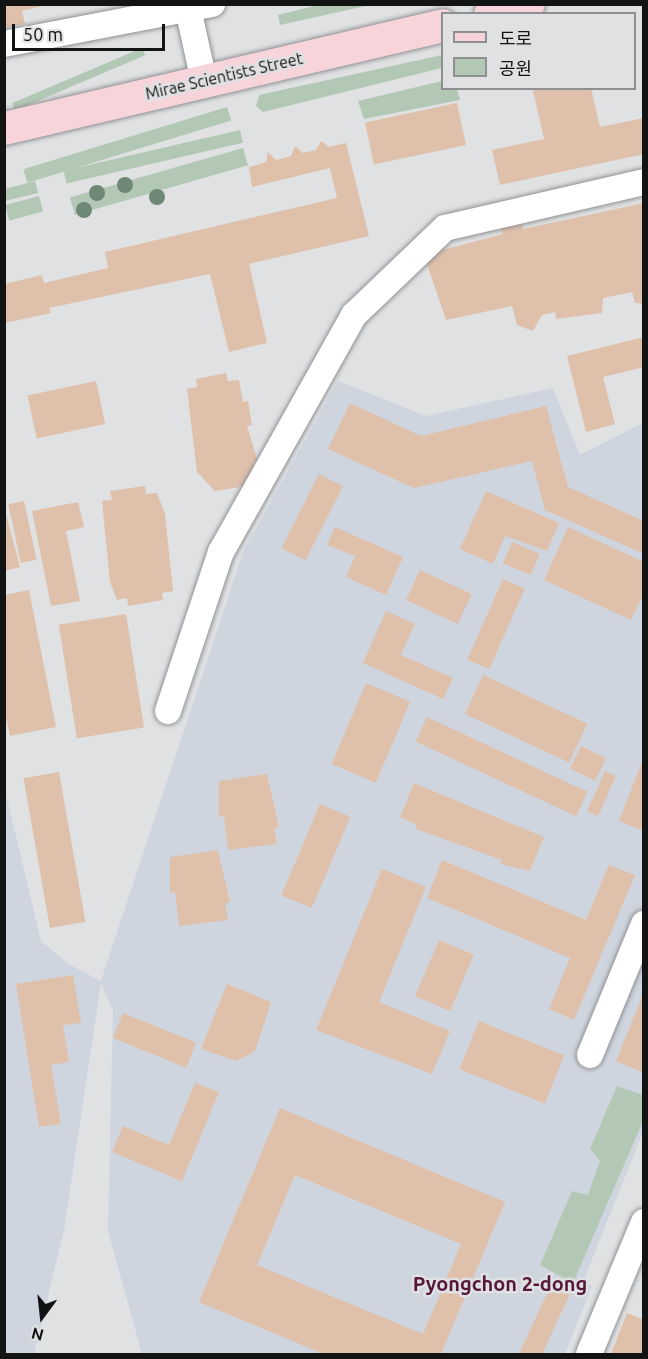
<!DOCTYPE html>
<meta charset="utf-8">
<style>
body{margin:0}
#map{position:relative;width:648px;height:1359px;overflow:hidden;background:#dfe1e3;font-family:Ubuntu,"Noto Sans KR",sans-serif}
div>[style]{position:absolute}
.built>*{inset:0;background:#cfd5de}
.green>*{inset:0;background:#b3c8b4;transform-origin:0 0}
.building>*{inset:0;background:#dfc0ab;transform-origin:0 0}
.roads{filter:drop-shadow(0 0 2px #919294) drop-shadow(0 0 2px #919294)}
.minor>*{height:26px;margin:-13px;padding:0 13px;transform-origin:13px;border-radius:13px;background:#fff}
.major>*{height:33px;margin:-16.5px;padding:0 16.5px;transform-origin:16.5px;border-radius:16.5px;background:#f7d3da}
.trees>*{width:16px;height:16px;margin:-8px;border-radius:50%;background:#6f8775}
span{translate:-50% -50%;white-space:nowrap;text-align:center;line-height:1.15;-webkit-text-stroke:5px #dfe1e3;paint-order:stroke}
.street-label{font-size:16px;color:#121313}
.quarter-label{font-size:20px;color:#56173a;font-weight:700}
.frame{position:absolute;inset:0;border:6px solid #121313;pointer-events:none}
.legend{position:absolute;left:441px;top:12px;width:195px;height:78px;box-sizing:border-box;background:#dfe1e3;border:2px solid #8d8f90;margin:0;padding:8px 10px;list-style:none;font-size:18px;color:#121313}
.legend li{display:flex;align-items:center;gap:12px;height:30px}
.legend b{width:30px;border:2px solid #8d8f90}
.north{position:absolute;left:12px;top:1287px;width:60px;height:60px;-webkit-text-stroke:4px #dfe1e3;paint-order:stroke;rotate:195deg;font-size:16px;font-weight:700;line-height:24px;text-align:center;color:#121313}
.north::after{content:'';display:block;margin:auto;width:21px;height:27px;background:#121313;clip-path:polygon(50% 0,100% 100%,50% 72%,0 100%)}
.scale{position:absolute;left:12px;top:24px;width:153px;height:27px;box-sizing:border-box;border:3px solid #121313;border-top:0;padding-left:8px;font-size:18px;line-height:21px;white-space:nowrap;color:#121313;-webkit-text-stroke:4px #dfe1e3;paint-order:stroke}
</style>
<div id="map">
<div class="built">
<i style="clip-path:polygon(338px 381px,426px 416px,553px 388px,580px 455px,643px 423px,643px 1132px,583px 1282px,592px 1286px,565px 1354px,142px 1354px,108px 1231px,113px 1010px,101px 983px,64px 1230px,34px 1354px,5px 1354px,4px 786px,41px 941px,70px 965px,101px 981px,243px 552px)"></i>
</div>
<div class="green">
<i style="clip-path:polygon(322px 4px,370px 4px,370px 5px,280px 25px,278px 15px)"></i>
<i style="left:142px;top:48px;width:8px;height:141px;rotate:67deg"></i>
<i style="clip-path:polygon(442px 55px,442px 68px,263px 112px,256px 106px,259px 95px)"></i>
<i style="clip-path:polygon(442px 81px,442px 88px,457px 89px,460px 100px,364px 119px,358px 101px)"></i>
<i style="left:227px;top:107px;width:14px;height:213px;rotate:73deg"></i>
<i style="left:240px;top:130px;width:13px;height:181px;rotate:77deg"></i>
<i style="left:243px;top:148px;width:18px;height:180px;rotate:74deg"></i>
<i style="clip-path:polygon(35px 181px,38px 193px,5px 201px,5px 189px)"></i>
<i style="left:39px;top:196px;width:16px;height:35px;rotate:75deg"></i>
<i style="clip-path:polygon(617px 1086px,643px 1095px,643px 1121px,573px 1283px,540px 1265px,572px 1191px,588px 1195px,600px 1161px,590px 1149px)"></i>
</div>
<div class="building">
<i style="clip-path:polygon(4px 4px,46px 4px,46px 5px,22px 11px,25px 24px,4px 28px)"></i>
<i style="clip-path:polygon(538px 88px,591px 88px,600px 127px,644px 118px,644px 154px,500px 185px,492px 150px,544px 139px,533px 90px)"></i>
<i style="left:457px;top:103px;width:43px;height:94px;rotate:78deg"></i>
<i style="clip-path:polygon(321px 141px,329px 147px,346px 143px,369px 236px,249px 264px,267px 343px,229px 352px,210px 274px,49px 308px,51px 313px,5px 323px,5px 284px,42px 275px,44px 283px,108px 268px,105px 252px,337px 198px,330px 168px,252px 187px,249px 167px,266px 162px,268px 152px,276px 160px,291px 156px,295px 146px,303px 153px,316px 150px)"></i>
<i style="clip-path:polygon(644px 203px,644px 304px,635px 303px,632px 292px,603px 298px,602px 313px,556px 319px,555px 312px,542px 315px,533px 331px,517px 325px,512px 306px,446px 320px,425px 258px,435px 252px,503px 234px,501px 228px,522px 222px,523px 229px)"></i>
<i style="clip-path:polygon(644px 337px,644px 367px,603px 377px,615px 424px,586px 432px,567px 356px)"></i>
<i style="clip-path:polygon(226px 373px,228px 381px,239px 380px,243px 402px,248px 401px,252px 425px,247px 426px,258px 462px,253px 462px,256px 477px,245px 479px,246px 486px,215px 491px,197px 472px,187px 389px,197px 387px,196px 379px)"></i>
<i style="left:96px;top:381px;width:44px;height:70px;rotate:78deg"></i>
<i style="clip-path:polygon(350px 403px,421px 436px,546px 406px,568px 487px,644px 521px,644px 554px,545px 510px,532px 461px,414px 488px,328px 449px)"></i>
<i style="left:319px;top:474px;width:27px;height:83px;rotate:27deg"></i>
<i style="clip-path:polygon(145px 486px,146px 494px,157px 493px,165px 514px,173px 591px,162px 593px,163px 600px,128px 606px,127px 598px,117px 600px,110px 582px,102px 501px,112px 500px,110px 491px)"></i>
<i style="clip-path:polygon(486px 491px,559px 523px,547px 551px,505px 536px,493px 564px,460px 549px)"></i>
<i style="left:24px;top:501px;width:60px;height:16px;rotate:78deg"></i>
<i style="clip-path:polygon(78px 502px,84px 527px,66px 531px,80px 601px,51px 606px,32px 511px)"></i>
<i style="clip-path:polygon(4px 506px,20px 567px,4px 571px)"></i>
<i style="clip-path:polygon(335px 527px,403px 557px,386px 595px,346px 577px,355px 556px,327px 545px)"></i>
<i style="clip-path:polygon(568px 527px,644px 562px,644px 593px,631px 620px,544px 580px)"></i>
<i style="left:512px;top:542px;width:30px;height:23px;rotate:23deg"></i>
<i style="left:420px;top:570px;width:57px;height:33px;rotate:25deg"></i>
<i style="left:503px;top:579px;width:24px;height:88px;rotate:24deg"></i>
<i style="clip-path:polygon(29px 590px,56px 727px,10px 736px,4px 708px,4px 595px)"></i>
<i style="clip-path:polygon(386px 611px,415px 624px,401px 655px,453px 678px,443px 699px,363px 663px)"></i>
<i style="left:126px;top:614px;width:115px;height:68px;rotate:81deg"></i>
<i style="left:483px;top:675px;width:115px;height:43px;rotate:25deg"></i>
<i style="left:366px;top:683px;width:48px;height:88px;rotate:23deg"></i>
<i style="left:427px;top:717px;width:177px;height:27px;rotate:25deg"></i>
<i style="left:581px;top:746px;width:28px;height:25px;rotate:26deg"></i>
<i style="clip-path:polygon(643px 759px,644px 759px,644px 831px,619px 821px)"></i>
<i style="left:605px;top:771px;width:12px;height:44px;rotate:24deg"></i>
<i style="left:59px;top:772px;width:152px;height:36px;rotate:80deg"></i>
<i style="clip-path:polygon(267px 774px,279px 827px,274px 828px,277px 844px,228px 850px,224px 816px,219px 817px,219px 781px)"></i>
<i style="clip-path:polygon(414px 783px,544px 837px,530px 871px,500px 864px,502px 860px,416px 829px,417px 825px,400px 817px)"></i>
<i style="left:320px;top:804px;width:33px;height:99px;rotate:23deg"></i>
<i style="clip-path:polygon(218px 850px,230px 903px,225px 903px,228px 920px,179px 926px,175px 892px,170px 893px,170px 857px)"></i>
<i style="clip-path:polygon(442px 860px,586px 920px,609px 865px,635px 875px,574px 1020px,549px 1009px,570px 958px,427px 898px)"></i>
<i style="clip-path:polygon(382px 869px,426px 887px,379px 1002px,450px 1031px,432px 1074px,316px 1030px)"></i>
<i style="left:439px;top:940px;width:38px;height:61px;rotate:23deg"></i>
<i style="clip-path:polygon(73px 975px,81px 1023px,63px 1025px,69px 1062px,51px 1065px,61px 1124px,39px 1127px,16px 984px)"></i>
<i style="clip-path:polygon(227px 984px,271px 1002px,255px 1051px,236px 1061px,201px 1049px)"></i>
<i style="clip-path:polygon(643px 994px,644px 994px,644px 1073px,616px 1061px)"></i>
<i style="left:123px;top:1013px;width:79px;height:27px;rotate:22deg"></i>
<i style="left:479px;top:1021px;width:92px;height:52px;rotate:22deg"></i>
<i style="clip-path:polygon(195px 1083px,219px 1092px,182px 1181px,112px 1152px,123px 1126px,169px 1145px)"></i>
<i style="clip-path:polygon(evenodd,280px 1108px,505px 1202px,441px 1354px,324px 1354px,199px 1302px,280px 1108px,295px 1175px,461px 1244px,423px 1334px,257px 1265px,295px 1175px)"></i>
<i style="left:551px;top:1285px;width:21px;height:75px;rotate:25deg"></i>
<i style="clip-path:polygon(627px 1313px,644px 1320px,644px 1354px,611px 1354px)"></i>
</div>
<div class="roads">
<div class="minor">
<i style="left:187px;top:4px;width:79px;rotate:77.6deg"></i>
<i style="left:4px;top:44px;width:212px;rotate:-10.9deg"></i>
<i style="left:168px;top:711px;width:168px;rotate:-71.6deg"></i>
<i style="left:221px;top:552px;width:272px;rotate:-60.7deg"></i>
<i style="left:354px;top:315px;width:126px;rotate:-43.7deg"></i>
<i style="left:445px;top:228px;width:204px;rotate:-13deg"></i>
<i style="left:590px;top:1055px;width:142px;rotate:-67.6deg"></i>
<i style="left:589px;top:1354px;width:143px;rotate:-67.4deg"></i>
</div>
<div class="major">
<i style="left:490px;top:14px;width:39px;rotate:-15deg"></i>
<i style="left:4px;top:128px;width:450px;rotate:-13.2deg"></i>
</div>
</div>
<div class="trees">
<i style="left:125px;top:185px"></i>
<i style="left:97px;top:193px"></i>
<i style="left:157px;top:197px"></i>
<i style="left:84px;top:210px"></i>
</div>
<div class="street-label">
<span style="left:224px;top:76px;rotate:-13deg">Mirae Scientists Street</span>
</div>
<div class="quarter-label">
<span style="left:500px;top:1283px">Pyongchon 2-dong</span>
</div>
<div class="frame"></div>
<ul class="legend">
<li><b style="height:8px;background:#f7d3da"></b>도로</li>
<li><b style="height:16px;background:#b3c8b4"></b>공원</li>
</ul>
<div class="north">N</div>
<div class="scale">50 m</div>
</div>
